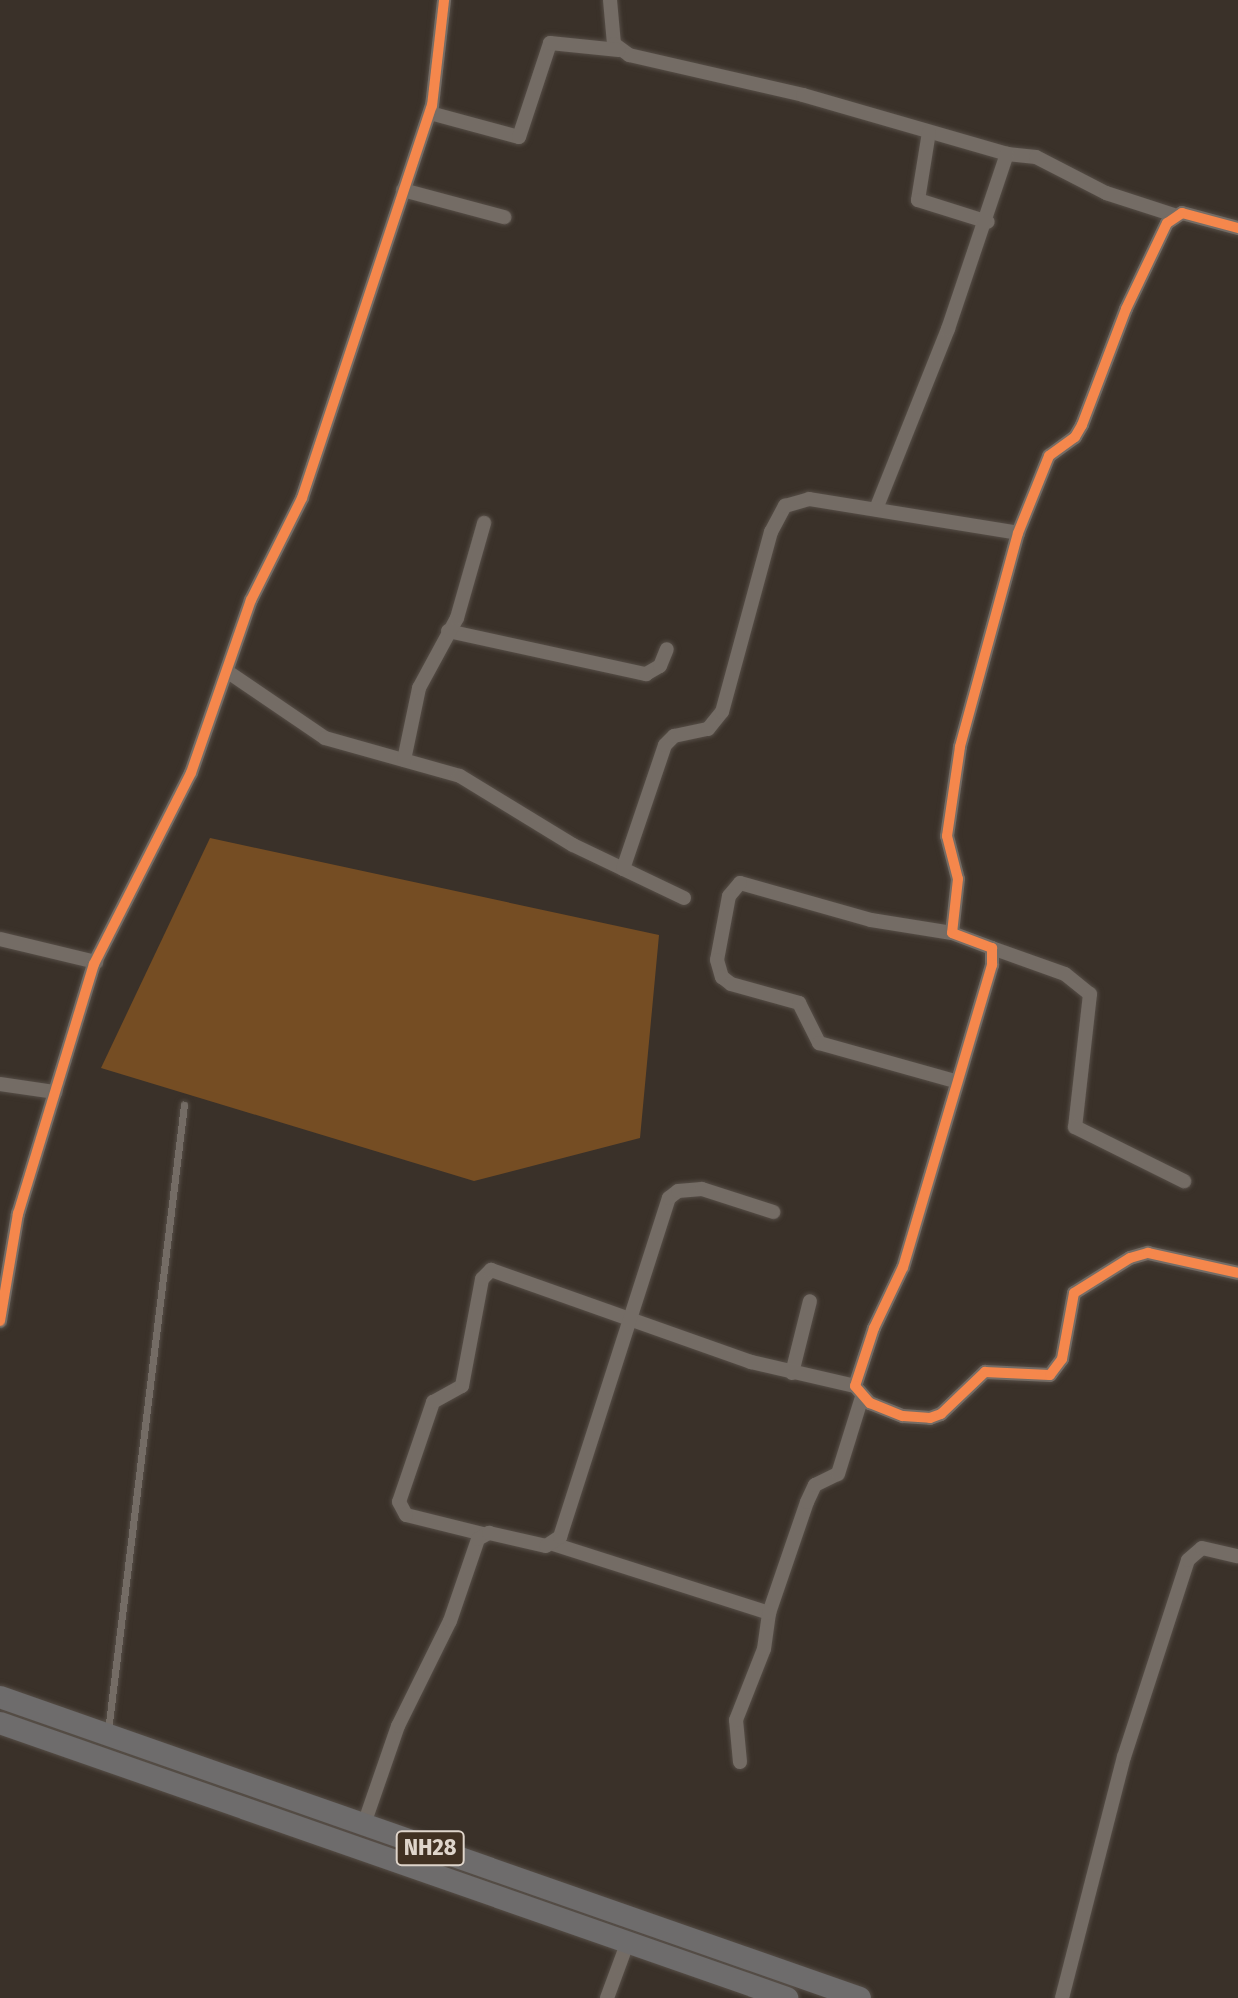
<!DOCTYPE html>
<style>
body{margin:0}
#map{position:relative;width:1238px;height:1998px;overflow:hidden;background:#3a3129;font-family:"Fira Sans Condensed",sans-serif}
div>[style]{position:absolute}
.green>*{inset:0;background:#754d23}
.roads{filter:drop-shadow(0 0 2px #564e47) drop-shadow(0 0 2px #564e47)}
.service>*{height:7px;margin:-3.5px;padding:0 3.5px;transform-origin:3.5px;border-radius:3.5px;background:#746c65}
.minor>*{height:14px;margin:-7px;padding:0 7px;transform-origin:7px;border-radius:7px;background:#746c65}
.trunk>*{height:22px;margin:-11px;padding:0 11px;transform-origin:11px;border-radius:11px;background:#6e6c6c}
.cycleway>*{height:10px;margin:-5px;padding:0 5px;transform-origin:5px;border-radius:5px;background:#f5874c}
span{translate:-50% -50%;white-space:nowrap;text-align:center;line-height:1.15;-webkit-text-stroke:6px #413122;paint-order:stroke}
.shield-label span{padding:2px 6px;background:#413122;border:2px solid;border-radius:6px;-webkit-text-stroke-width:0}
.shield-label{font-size:24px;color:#dfd5cb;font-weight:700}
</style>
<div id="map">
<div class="green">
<i style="clip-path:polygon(210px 838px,659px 935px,640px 1138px,474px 1181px,101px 1068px)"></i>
</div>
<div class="roads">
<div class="service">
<i style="left:108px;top:1731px;width:631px;rotate:-83.08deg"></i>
</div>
<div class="minor">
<i style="left:610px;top:0;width:44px;rotate:84.8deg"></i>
<i style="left:614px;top:44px;width:19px;rotate:36deg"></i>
<i style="left:629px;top:55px;width:179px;rotate:12.9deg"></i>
<i style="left:803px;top:95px;width:212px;rotate:16.1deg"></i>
<i style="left:1007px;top:154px;width:29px;rotate:6deg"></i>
<i style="left:1036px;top:157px;width:79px;rotate:27.2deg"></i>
<i style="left:1106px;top:193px;width:71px;rotate:17.9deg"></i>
<i style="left:430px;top:113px;width:92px;rotate:15.1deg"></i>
<i style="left:519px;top:137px;width:99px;rotate:-71.7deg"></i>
<i style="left:550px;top:43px;width:69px;rotate:5.8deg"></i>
<i style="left:929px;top:132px;width:69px;rotate:99.2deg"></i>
<i style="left:918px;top:200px;width:73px;rotate:17.4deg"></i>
<i style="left:403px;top:190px;width:105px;rotate:15deg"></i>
<i style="left:1238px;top:228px;width:58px;rotate:-165deg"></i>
<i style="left:1182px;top:213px;width:18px;rotate:146deg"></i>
<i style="left:1167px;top:223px;width:95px;rotate:115.5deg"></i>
<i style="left:1126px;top:309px;width:124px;rotate:110.8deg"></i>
<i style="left:1082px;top:425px;width:14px;rotate:120deg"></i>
<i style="left:1075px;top:437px;width:32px;rotate:144deg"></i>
<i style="left:1049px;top:456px;width:83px;rotate:111.9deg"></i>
<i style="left:1018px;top:533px;width:222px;rotate:105.2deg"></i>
<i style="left:960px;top:747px;width:90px;rotate:98.3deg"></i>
<i style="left:947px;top:836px;width:44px;rotate:75.7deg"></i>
<i style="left:958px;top:879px;width:54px;rotate:96.3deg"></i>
<i style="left:952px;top:933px;width:43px;rotate:20.6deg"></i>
<i style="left:992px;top:948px;width:17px;rotate:90deg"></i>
<i style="left:992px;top:965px;width:315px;rotate:106.4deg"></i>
<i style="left:903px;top:1267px;width:68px;rotate:115.4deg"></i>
<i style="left:874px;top:1328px;width:61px;rotate:108.1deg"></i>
<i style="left:855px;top:1386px;width:23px;rotate:49deg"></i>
<i style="left:870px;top:1403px;width:35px;rotate:22deg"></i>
<i style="left:903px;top:1416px;width:27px;rotate:4deg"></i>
<i style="left:930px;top:1418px;width:12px;rotate:-20deg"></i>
<i style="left:941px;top:1414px;width:61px;rotate:-43.7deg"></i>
<i style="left:985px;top:1372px;width:65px;rotate:2.6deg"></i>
<i style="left:1050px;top:1375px;width:20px;rotate:-53deg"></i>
<i style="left:1062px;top:1359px;width:67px;rotate:-79.7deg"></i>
<i style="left:1074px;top:1293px;width:66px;rotate:-32deg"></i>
<i style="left:1130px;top:1258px;width:19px;rotate:-16deg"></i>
<i style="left:1148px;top:1253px;width:92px;rotate:12.5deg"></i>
<i style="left:876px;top:509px;width:194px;rotate:-68.2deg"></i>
<i style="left:948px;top:329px;width:185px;rotate:-71.4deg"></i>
<i style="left:448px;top:631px;width:203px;rotate:12.3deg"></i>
<i style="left:646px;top:674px;width:16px;rotate:-30deg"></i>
<i style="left:660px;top:666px;width:18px;rotate:-68deg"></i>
<i style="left:228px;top:672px;width:117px;rotate:34.2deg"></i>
<i style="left:325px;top:738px;width:140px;rotate:15.7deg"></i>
<i style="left:460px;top:776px;width:132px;rotate:31.4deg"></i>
<i style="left:573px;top:845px;width:123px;rotate:25.5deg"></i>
<i style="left:404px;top:760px;width:74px;rotate:-78.2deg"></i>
<i style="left:419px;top:688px;width:80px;rotate:-61.5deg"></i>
<i style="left:457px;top:618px;width:99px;rotate:-74.1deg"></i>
<i style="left:623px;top:869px;width:131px;rotate:-71.3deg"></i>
<i style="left:665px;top:745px;width:13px;rotate:-45deg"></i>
<i style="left:674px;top:736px;width:35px;rotate:-12deg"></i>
<i style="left:708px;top:729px;width:22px;rotate:-51deg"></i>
<i style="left:722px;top:712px;width:187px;rotate:-74.8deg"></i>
<i style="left:771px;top:532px;width:30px;rotate:-62deg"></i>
<i style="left:785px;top:506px;width:25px;rotate:-16deg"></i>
<i style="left:809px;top:499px;width:212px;rotate:9.2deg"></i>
<i style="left:952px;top:933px;width:82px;rotate:-170.9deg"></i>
<i style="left:871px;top:920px;width:136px;rotate:-164.2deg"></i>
<i style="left:740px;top:883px;width:17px;rotate:130deg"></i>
<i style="left:729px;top:896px;width:65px;rotate:100.6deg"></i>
<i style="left:717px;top:960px;width:18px;rotate:74deg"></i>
<i style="left:722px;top:977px;width:11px;rotate:38deg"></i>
<i style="left:731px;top:984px;width:71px;rotate:15.6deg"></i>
<i style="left:799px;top:1003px;width:45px;rotate:63.4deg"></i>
<i style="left:819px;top:1043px;width:141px;rotate:15.6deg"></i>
<i style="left:0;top:939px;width:99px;rotate:13.5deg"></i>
<i style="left:992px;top:948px;width:77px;rotate:19.6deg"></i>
<i style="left:1065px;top:974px;width:32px;rotate:39deg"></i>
<i style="left:1090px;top:994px;width:134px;rotate:96.4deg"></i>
<i style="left:1075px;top:1127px;width:122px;rotate:26.4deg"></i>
<i style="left:0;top:1084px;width:56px;rotate:8.3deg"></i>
<i style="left:0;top:1321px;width:109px;rotate:-80.5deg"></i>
<i style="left:18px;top:1214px;width:261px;rotate:-73.1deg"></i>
<i style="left:94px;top:964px;width:214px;rotate:-63.1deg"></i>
<i style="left:191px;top:773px;width:183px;rotate:-70.9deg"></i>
<i style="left:251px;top:600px;width:114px;rotate:-63.4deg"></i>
<i style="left:302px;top:498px;width:413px;rotate:-71.7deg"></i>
<i style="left:432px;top:106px;width:107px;rotate:-83.5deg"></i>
<i style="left:792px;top:1373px;width:74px;rotate:-76deg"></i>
<i style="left:483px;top:1534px;width:79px;rotate:-166.1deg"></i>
<i style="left:406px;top:1515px;width:15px;rotate:-118deg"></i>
<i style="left:399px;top:1502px;width:106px;rotate:-71.2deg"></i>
<i style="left:433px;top:1402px;width:33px;rotate:-29deg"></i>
<i style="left:462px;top:1386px;width:109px;rotate:-79.4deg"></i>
<i style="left:482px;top:1279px;width:13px;rotate:-45deg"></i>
<i style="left:491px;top:1270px;width:276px;rotate:19.5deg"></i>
<i style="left:751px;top:1362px;width:107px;rotate:13deg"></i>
<i style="left:553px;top:1544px;width:227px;rotate:17.7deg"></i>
<i style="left:740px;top:1762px;width:42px;rotate:-95.4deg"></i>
<i style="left:736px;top:1720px;width:76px;rotate:-68.5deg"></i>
<i style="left:764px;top:1649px;width:36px;rotate:-82deg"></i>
<i style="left:769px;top:1613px;width:117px;rotate:-71.1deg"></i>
<i style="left:807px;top:1502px;width:19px;rotate:-65deg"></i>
<i style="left:815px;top:1485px;width:25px;rotate:-26deg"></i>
<i style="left:838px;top:1474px;width:81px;rotate:-72.7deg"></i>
<i style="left:364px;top:1824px;width:104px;rotate:-70.9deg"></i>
<i style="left:398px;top:1726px;width:117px;rotate:-63.7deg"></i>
<i style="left:450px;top:1621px;width:87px;rotate:-71.1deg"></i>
<i style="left:478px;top:1539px;width:13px;rotate:-29deg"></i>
<i style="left:489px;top:1533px;width:58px;rotate:12.8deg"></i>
<i style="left:546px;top:1546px;width:17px;rotate:-33deg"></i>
<i style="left:560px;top:1537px;width:356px;rotate:-72.2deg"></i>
<i style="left:669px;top:1198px;width:11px;rotate:-38deg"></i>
<i style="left:678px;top:1191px;width:24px;rotate:-5deg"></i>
<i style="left:702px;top:1189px;width:75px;rotate:17.9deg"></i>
<i style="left:607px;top:1998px;width:58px;rotate:-69.7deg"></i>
<i style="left:1062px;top:1998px;width:249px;rotate:-75.6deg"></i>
<i style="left:1124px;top:1757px;width:207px;rotate:-72deg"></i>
<i style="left:1188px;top:1560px;width:18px;rotate:-41deg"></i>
<i style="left:1202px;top:1548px;width:37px;rotate:13deg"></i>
</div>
<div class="trunk">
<i style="left:0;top:1697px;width:911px;rotate:19.29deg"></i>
<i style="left:0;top:1723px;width:834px;rotate:19.26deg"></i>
</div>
</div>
<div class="cycleway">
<i style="left:1238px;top:228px;width:58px;rotate:-165deg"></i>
<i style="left:1182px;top:213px;width:18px;rotate:146deg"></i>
<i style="left:1167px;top:223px;width:95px;rotate:115.5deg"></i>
<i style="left:1126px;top:309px;width:124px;rotate:110.8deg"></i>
<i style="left:1082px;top:425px;width:14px;rotate:120deg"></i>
<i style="left:1075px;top:437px;width:32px;rotate:144deg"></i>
<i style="left:1049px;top:456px;width:83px;rotate:111.9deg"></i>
<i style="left:1018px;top:533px;width:222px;rotate:105.2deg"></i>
<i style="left:960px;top:747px;width:90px;rotate:98.3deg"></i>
<i style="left:947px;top:836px;width:44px;rotate:75.7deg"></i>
<i style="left:958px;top:879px;width:54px;rotate:96.3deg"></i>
<i style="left:952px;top:933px;width:43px;rotate:20.6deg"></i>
<i style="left:992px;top:948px;width:17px;rotate:90deg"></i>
<i style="left:992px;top:965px;width:315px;rotate:106.4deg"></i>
<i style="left:903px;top:1267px;width:68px;rotate:115.4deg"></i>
<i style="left:874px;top:1328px;width:61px;rotate:108.1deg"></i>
<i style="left:855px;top:1386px;width:23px;rotate:49deg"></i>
<i style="left:870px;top:1403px;width:35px;rotate:22deg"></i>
<i style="left:903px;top:1416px;width:27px;rotate:4deg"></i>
<i style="left:930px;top:1418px;width:12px;rotate:-20deg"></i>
<i style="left:941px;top:1414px;width:61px;rotate:-43.7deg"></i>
<i style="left:985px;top:1372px;width:65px;rotate:2.6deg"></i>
<i style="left:1050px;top:1375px;width:20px;rotate:-53deg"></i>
<i style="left:1062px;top:1359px;width:67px;rotate:-79.7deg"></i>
<i style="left:1074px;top:1293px;width:66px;rotate:-32deg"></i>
<i style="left:1130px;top:1258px;width:19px;rotate:-16deg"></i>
<i style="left:1148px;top:1253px;width:92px;rotate:12.5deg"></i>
<i style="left:0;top:1321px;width:109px;rotate:-80.5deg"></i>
<i style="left:18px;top:1214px;width:261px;rotate:-73.1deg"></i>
<i style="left:94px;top:964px;width:214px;rotate:-63.1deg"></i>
<i style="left:191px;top:773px;width:183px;rotate:-70.9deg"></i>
<i style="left:251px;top:600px;width:114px;rotate:-63.4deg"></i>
<i style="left:302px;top:498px;width:413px;rotate:-71.7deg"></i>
<i style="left:432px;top:106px;width:107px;rotate:-83.5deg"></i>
</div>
<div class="shield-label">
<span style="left:430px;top:1848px">NH28</span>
</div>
</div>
